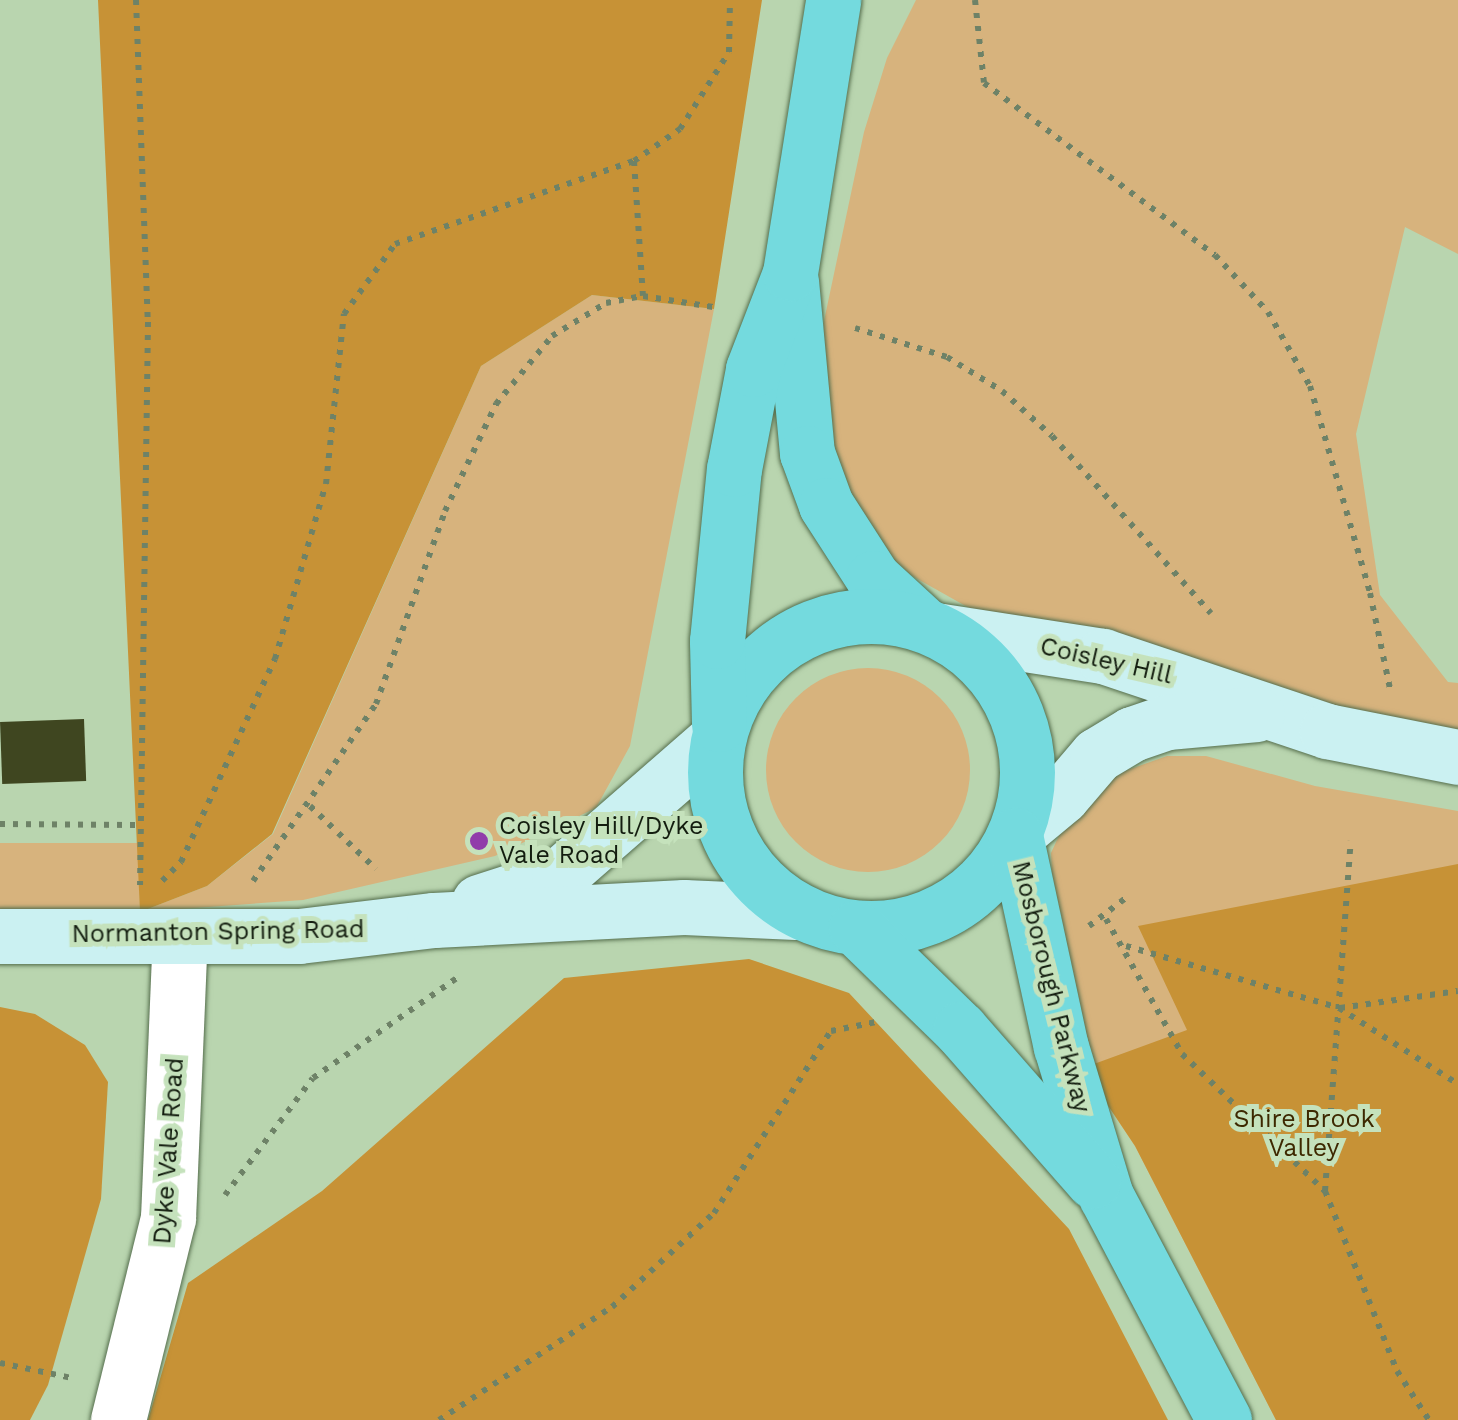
<!DOCTYPE html>
<style>
body{margin:0}
#map{position:relative;width:1458px;height:1420px;overflow:hidden;background:#b9d5af;font-family:"Work Sans",sans-serif}
div>[style]{position:absolute}
.green>*{inset:0;background:#d7b37d}
.round{border-radius:50%}
.forest>*{inset:0;background:#c79236}
.building>*{inset:0;background:#3f4620;transform-origin:0 0}
.path>*{height:6px;margin-top:-3px;transform-origin:0;background:repeating-linear-gradient(90deg,#6e8267 0 5px,transparent 0 13px)}
.roads{filter:drop-shadow(0 0 2px #556e4d) drop-shadow(0 0 2px #556e4d)}
.minor>*{height:55px;margin:-27.5px;padding:0 27.5px;transform-origin:27.5px;border-radius:27.5px;background:#fff}
.secondary>*{height:55px;margin:-27.5px;padding:0 27.5px;transform-origin:27.5px;border-radius:27.5px;background:#cbf1f2}
.trunk>*{height:55px;margin:-27.5px;padding:0 27.5px;transform-origin:27.5px;border-radius:27.5px;background:#74dade}
.trunk>.ring{margin:-27.5px;padding:0;box-sizing:content-box;background:none;border:55px solid #74dade;border-radius:50%}
.dots>*{width:28px;height:28px;translate:-50% -50%;box-sizing:border-box;border:5px solid #c5e2bc;border-radius:50%}
span{translate:-50% -50%;white-space:nowrap;text-align:center;line-height:1.15;-webkit-text-stroke:10px #c5e2bc;paint-order:stroke}
.street-label{font-size:25px;color:#131d0f}
.poi-label{font-size:25px;color:#131d0f}
.left{translate:0 -50%;text-align:left}
.park-label{font-size:25px;color:#3d2800}
</style>
<div id="map">
<div class="green">
<i style="clip-path:polygon(916px 0,1458px 0,1458px 254px,1405px 227px,1356px 434px,1380px 595px,1448px 682px,1458px 683px,1458px 744px,971px 609px,889px 563px,843px 489px,819px 391px,824px 321px,864px 132px,887px 58px)"></i>
<i style="clip-path:polygon(592px 295px,714px 309px,630px 746px,596px 808px,495px 856px,303px 900px,140px 912px,0 914px,0 843px,139px 843px,140px 912px,207px 886px,273px 834px,481px 366px)"></i>
<i class="round" style="left:766px;top:668px;width:204px;height:204px"></i>
<i style="clip-path:polygon(1167px 756px,1206px 756px,1315px 786px,1458px 811px,1458px 1420px,1276px 1420px,1135px 1146px,1083px 1068px,1056px 961px,1051px 853px,1073px 805px,1119px 773px)"></i>
</div>
<div class="forest">
<i style="clip-path:polygon(98px 0,762px 0,714px 309px,592px 295px,481px 366px,272px 834px,207px 886px,140px 912px)"></i>
<i style="clip-path:polygon(1458px 864px,1458px 1420px,1276px 1420px,1135px 1146px,1083px 1068px,1187px 1030px,1138px 926px)"></i>
<i style="clip-path:polygon(749px 959px,849px 993px,1069px 1229px,1168px 1420px,148px 1420px,188px 1283px,322px 1191px,564px 978px)"></i>
<i style="clip-path:polygon(0 1007px,35px 1014px,85px 1045px,108px 1082px,101px 1199px,48px 1385px,30px 1420px,0 1420px)"></i>
</div>
<div class="building">
<i style="left:84px;top:719px;width:62px;height:84px;rotate:88deg"></i>
</div>
<div class="path">
<i style="left:136px;top:0;width:322px;rotate:87.9deg"></i>
<i style="left:148px;top:322px;width:563px;rotate:90.81deg"></i>
<i style="left:975px;top:0;width:83px;rotate:83.8deg"></i>
<i style="left:984px;top:83px;width:288px;rotate:36.7deg"></i>
<i style="left:1215px;top:255px;width:78px;rotate:47.1deg"></i>
<i style="left:1268px;top:312px;width:85px;rotate:60.4deg"></i>
<i style="left:1310px;top:386px;width:216px;rotate:73.8deg"></i>
<i style="left:1370px;top:593px;width:98px;rotate:78.2deg"></i>
<i style="left:634px;top:161px;width:135px;rotate:86.2deg"></i>
<i style="left:855px;top:328px;width:96px;rotate:17.5deg"></i>
<i style="left:947px;top:357px;width:65px;rotate:31.7deg"></i>
<i style="left:1002px;top:391px;width:67px;rotate:42deg"></i>
<i style="left:1052px;top:436px;width:238px;rotate:48.1deg"></i>
<i style="left:310px;top:806px;width:91px;rotate:43.7deg"></i>
<i style="left:0;top:824px;width:135px;rotate:0.4deg"></i>
<i style="left:162px;top:881px;width:27px;rotate:-45deg"></i>
<i style="left:181px;top:862px;width:224px;rotate:-65.2deg"></i>
<i style="left:275px;top:659px;width:182px;rotate:-73.8deg"></i>
<i style="left:326px;top:484px;width:171px;rotate:-84deg"></i>
<i style="left:344px;top:314px;width:87px;rotate:-53.9deg"></i>
<i style="left:395px;top:244px;width:253px;rotate:-19.2deg"></i>
<i style="left:634px;top:161px;width:56px;rotate:-34.8deg"></i>
<i style="left:680px;top:129px;width:91px;rotate:-57.5deg"></i>
<i style="left:729px;top:52px;width:52px;rotate:-88.9deg"></i>
<i style="left:253px;top:881px;width:216px;rotate:-55.2deg"></i>
<i style="left:376px;top:704px;width:205px;rotate:-70.3deg"></i>
<i style="left:445px;top:511px;width:119px;rotate:-64.5deg"></i>
<i style="left:496px;top:404px;width:88px;rotate:-50.5deg"></i>
<i style="left:552px;top:336px;width:63px;rotate:-31.4deg"></i>
<i style="left:606px;top:303px;width:38px;rotate:-11deg"></i>
<i style="left:643px;top:296px;width:71px;rotate:8.9deg"></i>
<i style="left:1106px;top:919px;width:155px;rotate:60.6deg"></i>
<i style="left:1182px;top:1054px;width:198px;rotate:43.8deg"></i>
<i style="left:1325px;top:1191px;width:194px;rotate:68.2deg"></i>
<i style="left:1397px;top:1371px;width:59px;rotate:56.9deg"></i>
<i style="left:1089px;top:926px;width:48px;rotate:-37.3deg"></i>
<i style="left:1126px;top:946px;width:222px;rotate:16.2deg"></i>
<i style="left:1339px;top:1008px;width:141px;rotate:32.6deg"></i>
<i style="left:1340px;top:1008px;width:119px;rotate:-8.2deg"></i>
<i style="left:1325px;top:1191px;width:351px;rotate:-85.8deg"></i>
<i style="left:225px;top:1195px;width:146px;rotate:-53.1deg"></i>
<i style="left:313px;top:1078px;width:180px;rotate:-34.8deg"></i>
<i style="left:0;top:1363px;width:74px;rotate:11.8deg"></i>
<i style="left:439px;top:1420px;width:207px;rotate:-33.2deg"></i>
<i style="left:612px;top:1307px;width:139px;rotate:-42.7deg"></i>
<i style="left:714px;top:1213px;width:216px;rotate:-57.3deg"></i>
<i style="left:831px;top:1031px;width:46px;rotate:-11.3deg"></i>
</div>
<div class="roads">
<div class="minor">
<i style="left:118px;top:1420px;width:208px;rotate:-76.1deg"></i>
<i style="left:168px;top:1218px;width:282px;rotate:-87.6deg"></i>
</div>
<div class="secondary">
<i style="left:941px;top:631px;width:164px;rotate:8.8deg"></i>
<i style="left:1103px;top:656px;width:236px;rotate:18.5deg"></i>
<i style="left:1327px;top:731px;width:134px;rotate:11.2deg"></i>
<i style="left:1015px;top:835px;width:61px;rotate:-39.7deg"></i>
<i style="left:1062px;top:796px;width:54px;rotate:-49.5deg"></i>
<i style="left:1097px;top:755px;width:41px;rotate:-31deg"></i>
<i style="left:1132px;top:734px;width:37px;rotate:-19deg"></i>
<i style="left:1167px;top:722px;width:90px;rotate:-5.1deg"></i>
<i style="left:479px;top:902px;width:84px;rotate:-18deg"></i>
<i style="left:559px;top:876px;width:210px;rotate:-41.1deg"></i>
<i style="left:0;top:936px;width:299px"></i>
<i style="left:299px;top:936px;width:136px;rotate:-6.8deg"></i>
<i style="left:434px;top:920px;width:250px;rotate:-3deg"></i>
<i style="left:684px;top:907px;width:112px;rotate:2.6deg"></i>
</div>
<div class="trunk">
<i style="left:791px;top:281px;width:173px;rotate:84.7deg"></i>
<i style="left:807px;top:453px;width:55px;rotate:69.9deg"></i>
<i style="left:826px;top:505px;width:87px;rotate:57.2deg"></i>
<i style="left:873px;top:578px;width:68px;rotate:42.6deg"></i>
<i class="ring" style="left:715px;top:616px;width:257px;height:257px"></i>
<i style="left:719px;top:724px;width:83px;rotate:-91.4deg"></i>
<i style="left:717px;top:641px;width:173px;rotate:-84.4deg"></i>
<i style="left:734px;top:469px;width:102px;rotate:-79.2deg"></i>
<i style="left:753px;top:369px;width:103px;rotate:-68.9deg"></i>
<i style="left:790px;top:273px;width:276px;rotate:-81deg"></i>
<i style="left:1015px;top:835px;width:217px;rotate:77.8deg"></i>
<i style="left:1061px;top:1047px;width:156px;rotate:73.2deg"></i>
<i style="left:1106px;top:1196px;width:253px;rotate:62.2deg"></i>
<i style="left:856px;top:928px;width:145px;rotate:44.2deg"></i>
<i style="left:960px;top:1029px;width:202px;rotate:48.8deg"></i>
</div>
</div>
<div class="dots">
<i style="left:479px;top:841px;background:#913daa"></i>
</div>
<div class="street-label">
<span style="left:1106px;top:661px;rotate:13deg">Coisley Hill</span>
<span style="left:218px;top:932px;rotate:-1deg">Normanton Spring Road</span>
<span style="left:1051px;top:987px;rotate:76deg">Mosborough Parkway</span>
<span style="left:169px;top:1151px;rotate:-86deg">Dyke Vale Road</span>
</div>
<div class="poi-label">
<span class="left" style="left:499px;top:841px">Coisley Hill/Dyke<br>Vale Road</span>
</div>
<div class="park-label">
<span style="left:1304px;top:1134px">Shire Brook<br>Valley</span>
</div>
</div>
